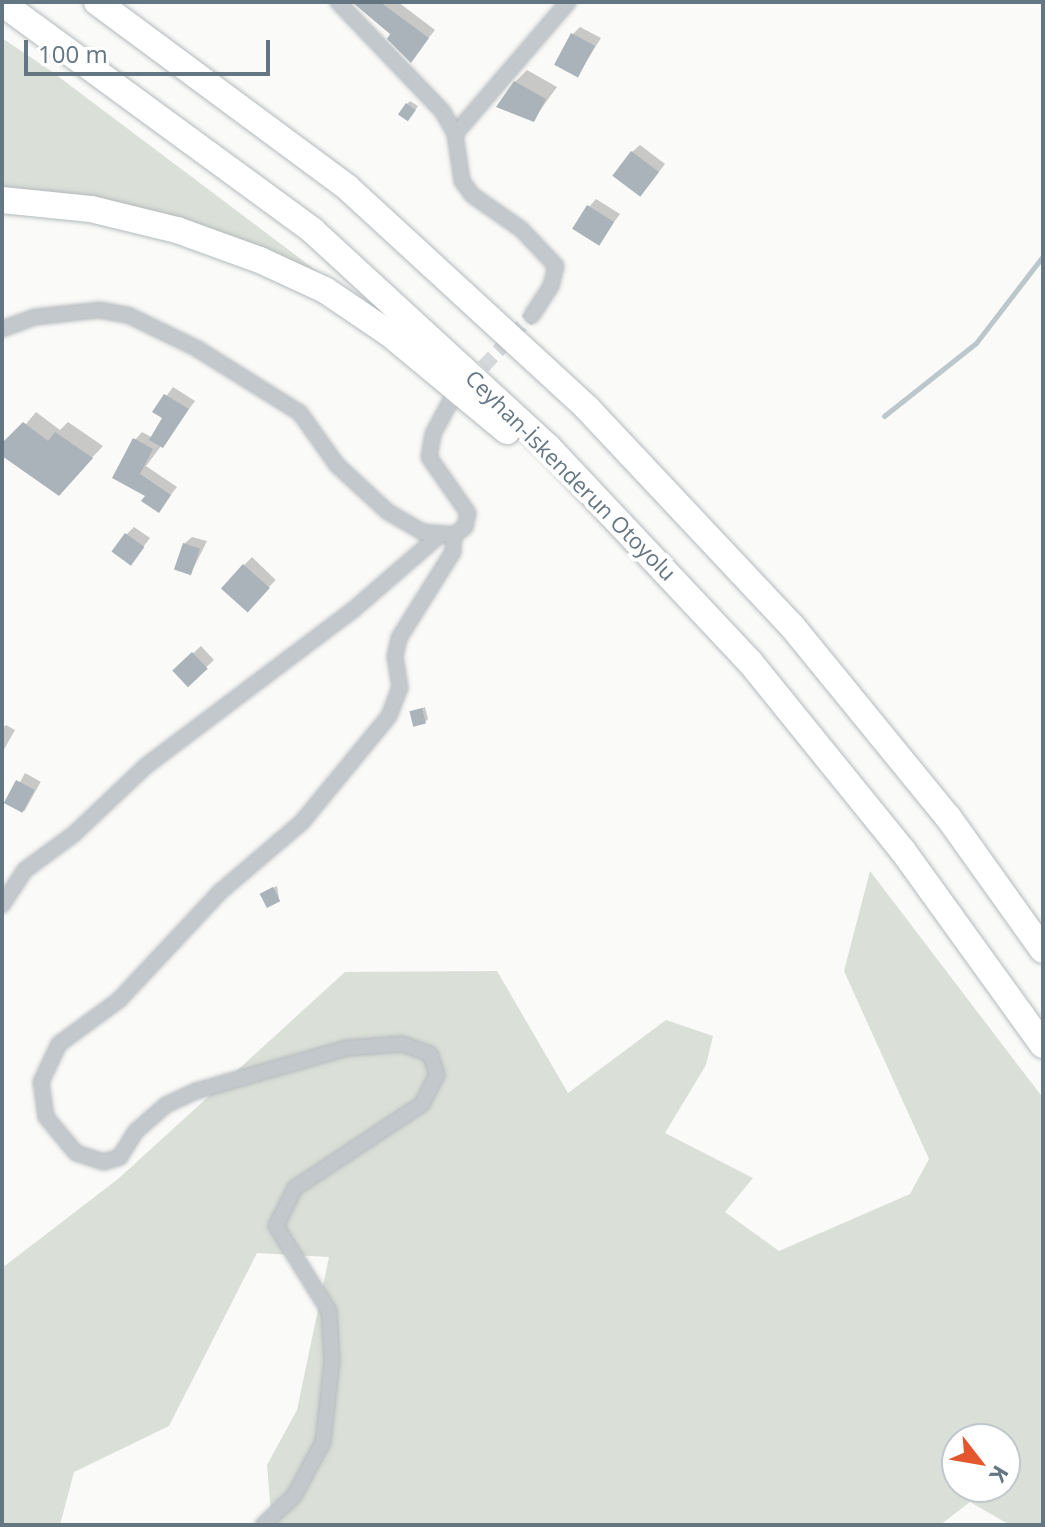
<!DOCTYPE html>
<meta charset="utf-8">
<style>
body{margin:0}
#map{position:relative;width:1045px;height:1527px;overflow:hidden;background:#fafaf8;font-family:"Open Sans",sans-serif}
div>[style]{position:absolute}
.green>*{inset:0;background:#dadfd7}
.shadow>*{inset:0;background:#0003;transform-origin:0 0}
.stream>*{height:5px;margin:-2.5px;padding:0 2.5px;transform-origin:2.5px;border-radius:2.5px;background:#bbc7cb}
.building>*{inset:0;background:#aab3b9;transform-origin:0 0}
.street-tunnel>*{height:14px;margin-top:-7px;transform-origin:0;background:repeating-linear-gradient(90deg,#d5d9db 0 14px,transparent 0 21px)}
.roads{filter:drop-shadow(0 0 2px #b4b9bd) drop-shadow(0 0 2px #b4b9bd)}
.street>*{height:14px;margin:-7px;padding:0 7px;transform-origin:7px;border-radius:7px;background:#c3c8cc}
.highway>*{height:26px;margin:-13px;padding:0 13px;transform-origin:13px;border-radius:13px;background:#fff}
span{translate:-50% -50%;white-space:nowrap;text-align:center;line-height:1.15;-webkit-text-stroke:8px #fff;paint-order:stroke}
.street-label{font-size:22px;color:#657683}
.frame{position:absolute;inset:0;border:4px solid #657683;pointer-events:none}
.north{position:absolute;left:941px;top:1423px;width:80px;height:80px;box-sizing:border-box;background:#fff;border:2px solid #c1c8cd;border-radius:50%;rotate:121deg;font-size:22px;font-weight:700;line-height:32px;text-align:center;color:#657683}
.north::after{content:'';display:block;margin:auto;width:28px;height:36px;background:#e4572e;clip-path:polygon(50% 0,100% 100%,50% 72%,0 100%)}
.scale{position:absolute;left:24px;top:40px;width:246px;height:36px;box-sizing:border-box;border:4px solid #657683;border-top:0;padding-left:10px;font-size:24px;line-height:28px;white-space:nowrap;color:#657683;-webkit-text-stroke:6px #fff;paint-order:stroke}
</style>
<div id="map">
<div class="green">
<i style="clip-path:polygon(2px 38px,51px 71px,318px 272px,202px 225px,77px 196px,2px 189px)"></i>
<i style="clip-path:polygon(evenodd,870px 871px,1043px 1098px,1043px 1525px,1010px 1525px,970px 1502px,940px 1525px,272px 1525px,267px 1465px,297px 1410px,329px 1257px,257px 1253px,169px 1426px,74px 1472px,60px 1525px,2px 1525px,2px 1268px,118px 1179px,345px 972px,497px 971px,568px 1093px,666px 1020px,713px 1036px,706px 1065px,665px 1133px,753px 1178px,725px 1212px,779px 1251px,910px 1194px,929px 1159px,844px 971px,870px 871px,957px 1439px,1005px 1439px,1005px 1487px,957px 1487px,957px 1439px)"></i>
</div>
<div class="shadow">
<i style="clip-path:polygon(360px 2px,398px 2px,435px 30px,411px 60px,393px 34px)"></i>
<i style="clip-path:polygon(580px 27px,601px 38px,578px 75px,573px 34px)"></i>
<i style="clip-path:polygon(527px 70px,557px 87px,533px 120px,515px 82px)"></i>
<i style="clip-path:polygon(410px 101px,418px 106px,412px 115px,407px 104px)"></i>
<i style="clip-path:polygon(640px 145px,665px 164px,647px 187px,632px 152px)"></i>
<i style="clip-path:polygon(596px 199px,620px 214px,599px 243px,589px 207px)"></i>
<i style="clip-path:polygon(173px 387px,195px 401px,146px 466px,177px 487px,159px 510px,148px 495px,114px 477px,135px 440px,142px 432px,153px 438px,165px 418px,155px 412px)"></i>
<i style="clip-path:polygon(36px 412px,60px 430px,68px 422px,103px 446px,70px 481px,2px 453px)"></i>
<i style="clip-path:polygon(134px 527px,150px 538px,131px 563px,126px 535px)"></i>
<i style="clip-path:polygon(192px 537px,207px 541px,191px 573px,184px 544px)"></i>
<i style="left:252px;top:557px;width:33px;height:42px;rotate:44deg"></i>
<i style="left:201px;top:646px;width:19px;height:36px;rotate:47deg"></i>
<i style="clip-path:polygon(425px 707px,428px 719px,425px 722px,412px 712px)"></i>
<i style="clip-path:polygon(6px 725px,15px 730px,2px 753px,2px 729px)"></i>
<i style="left:25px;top:773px;width:18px;height:34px;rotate:29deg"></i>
<i style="clip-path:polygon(277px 886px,279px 899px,263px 894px,266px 891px)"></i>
</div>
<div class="stream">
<i style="left:884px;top:416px;width:117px;rotate:-38.4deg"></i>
<i style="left:976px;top:343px;width:110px;rotate:-52.4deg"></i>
</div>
<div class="building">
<i style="clip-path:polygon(352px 2px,380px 2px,429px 38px,411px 63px,387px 39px,390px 34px)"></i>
<i style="left:571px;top:33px;width:27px;height:36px;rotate:28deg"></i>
<i style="clip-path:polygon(514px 81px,546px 99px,534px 122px,496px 107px)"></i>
<i style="left:406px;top:103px;width:12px;height:14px;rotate:35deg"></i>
<i style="left:631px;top:151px;width:35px;height:31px;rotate:37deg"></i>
<i style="left:587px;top:205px;width:32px;height:28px;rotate:32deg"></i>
<i style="clip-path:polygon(164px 394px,189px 409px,163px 448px,149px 440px,162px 418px,152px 412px)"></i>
<i style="clip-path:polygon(23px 422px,48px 441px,55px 432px,93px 458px,59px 496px,2px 456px,2px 443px)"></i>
<i style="clip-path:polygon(133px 438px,153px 449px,140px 474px,171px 495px,159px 513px,141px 501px,145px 496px,112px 478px)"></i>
<i style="left:125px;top:533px;width:24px;height:23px;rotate:36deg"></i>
<i style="left:183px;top:543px;width:18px;height:28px;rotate:19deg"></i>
<i style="left:243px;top:564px;width:36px;height:33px;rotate:42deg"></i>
<i style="left:192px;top:652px;width:23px;height:27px;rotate:47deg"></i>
<i style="left:422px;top:708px;width:16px;height:13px;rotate:76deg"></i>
<i style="left:16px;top:780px;width:21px;height:26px;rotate:28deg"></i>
<i style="left:273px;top:887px;width:16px;height:15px;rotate:63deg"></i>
</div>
<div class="street-tunnel">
<i style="left:469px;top:382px;width:92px;rotate:-46.8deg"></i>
</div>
<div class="roads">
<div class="street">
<i style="left:338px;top:2px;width:152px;rotate:46.3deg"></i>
<i style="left:443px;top:112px;width:25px;rotate:61deg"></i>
<i style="left:455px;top:134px;width:48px;rotate:81.5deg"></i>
<i style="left:462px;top:181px;width:17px;rotate:54deg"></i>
<i style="left:472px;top:195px;width:60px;rotate:34.8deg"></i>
<i style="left:521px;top:229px;width:51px;rotate:46.6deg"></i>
<i style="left:556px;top:266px;width:21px;rotate:104deg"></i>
<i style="left:551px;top:286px;width:35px;rotate:123deg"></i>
<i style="left:455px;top:134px;width:174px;rotate:-49.4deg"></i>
<i style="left:2px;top:329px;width:35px;rotate:-20deg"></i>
<i style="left:35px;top:317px;width:64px;rotate:-6.2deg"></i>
<i style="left:99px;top:310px;width:29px;rotate:10deg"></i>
<i style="left:128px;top:315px;width:76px;rotate:25.9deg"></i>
<i style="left:196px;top:348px;width:123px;rotate:32deg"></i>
<i style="left:300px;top:413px;width:64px;rotate:54.6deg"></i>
<i style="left:337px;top:465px;width:69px;rotate:42.7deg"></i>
<i style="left:388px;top:512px;width:39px;rotate:30deg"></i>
<i style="left:422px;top:532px;width:32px;rotate:5deg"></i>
<i style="left:454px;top:535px;width:14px;rotate:-36deg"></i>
<i style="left:465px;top:527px;width:14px;rotate:-78deg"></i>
<i style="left:468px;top:513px;width:68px;rotate:-124.9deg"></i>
<i style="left:429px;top:457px;width:23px;rotate:-80deg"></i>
<i style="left:433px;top:434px;width:36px;rotate:-62deg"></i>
<i style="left:2px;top:905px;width:42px;rotate:-56.7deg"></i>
<i style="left:25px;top:870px;width:61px;rotate:-36.3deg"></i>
<i style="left:74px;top:834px;width:99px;rotate:-43.4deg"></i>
<i style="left:146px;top:766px;width:258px;rotate:-37deg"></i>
<i style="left:352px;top:611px;width:118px;rotate:-40.9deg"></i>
<i style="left:263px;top:1525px;width:42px;rotate:-43.1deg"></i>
<i style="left:294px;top:1496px;width:61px;rotate:-61.8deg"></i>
<i style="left:323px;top:1442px;width:81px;rotate:-83.7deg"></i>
<i style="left:332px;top:1361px;width:50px;rotate:-93.4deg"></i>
<i style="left:329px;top:1311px;width:100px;rotate:-121.9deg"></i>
<i style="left:276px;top:1226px;width:42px;rotate:-63.4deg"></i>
<i style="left:295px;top:1188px;width:152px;rotate:-33.5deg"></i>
<i style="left:422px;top:1104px;width:33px;rotate:-63deg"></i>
<i style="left:437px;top:1075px;width:22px;rotate:-108deg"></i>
<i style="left:430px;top:1054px;width:30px;rotate:-160deg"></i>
<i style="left:402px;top:1044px;width:55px;rotate:175.8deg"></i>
<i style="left:347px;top:1048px;width:157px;rotate:164.1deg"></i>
<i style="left:196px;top:1091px;width:33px;rotate:155deg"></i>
<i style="left:166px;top:1105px;width:40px;rotate:139deg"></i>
<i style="left:136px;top:1131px;width:31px;rotate:122deg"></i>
<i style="left:120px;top:1157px;width:17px;rotate:163deg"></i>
<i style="left:104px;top:1162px;width:29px;rotate:-162deg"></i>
<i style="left:76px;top:1153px;width:47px;rotate:-129.8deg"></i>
<i style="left:46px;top:1117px;width:35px;rotate:-98deg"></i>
<i style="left:41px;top:1082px;width:42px;rotate:-64.7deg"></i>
<i style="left:59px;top:1044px;width:74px;rotate:-36.3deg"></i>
<i style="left:119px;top:1000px;width:148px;rotate:-46.9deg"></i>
<i style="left:220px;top:892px;width:108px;rotate:-40.5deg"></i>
<i style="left:302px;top:822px;width:137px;rotate:-50.6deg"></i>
<i style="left:389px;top:716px;width:30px;rotate:-69deg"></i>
<i style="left:400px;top:688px;width:32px;rotate:-99deg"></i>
<i style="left:395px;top:656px;width:18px;rotate:-77deg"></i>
<i style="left:399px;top:638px;width:102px;rotate:-57.9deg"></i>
<i style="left:453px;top:552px;width:17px;rotate:-87deg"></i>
</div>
<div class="highway">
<i style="left:97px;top:2px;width:312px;rotate:36.5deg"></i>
<i style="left:348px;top:188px;width:325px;rotate:42.6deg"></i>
<i style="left:587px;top:408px;width:299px;rotate:46.8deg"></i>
<i style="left:792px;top:626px;width:247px;rotate:50.8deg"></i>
<i style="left:948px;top:817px;width:163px;rotate:54.5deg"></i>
<i style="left:2px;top:3px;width:386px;rotate:36.2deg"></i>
<i style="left:313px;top:231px;width:319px;rotate:42.6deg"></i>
<i style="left:548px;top:447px;width:295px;rotate:46.8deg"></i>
<i style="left:750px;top:662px;width:243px;rotate:51deg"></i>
<i style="left:903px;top:851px;width:239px;rotate:54.2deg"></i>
<i style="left:2px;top:200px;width:89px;rotate:5.8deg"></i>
<i style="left:91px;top:209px;width:89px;rotate:13.7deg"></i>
<i style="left:177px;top:230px;width:88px;rotate:19.9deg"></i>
<i style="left:260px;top:260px;width:72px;rotate:24.8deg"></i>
<i style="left:325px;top:290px;width:78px;rotate:34.1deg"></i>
<i style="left:390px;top:334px;width:152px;rotate:39.7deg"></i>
</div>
</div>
<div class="street-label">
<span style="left:571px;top:475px;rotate:45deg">Ceyhan-İskenderun Otoyolu</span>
</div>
<div class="frame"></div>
<div class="north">K</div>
<div class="scale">100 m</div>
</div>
